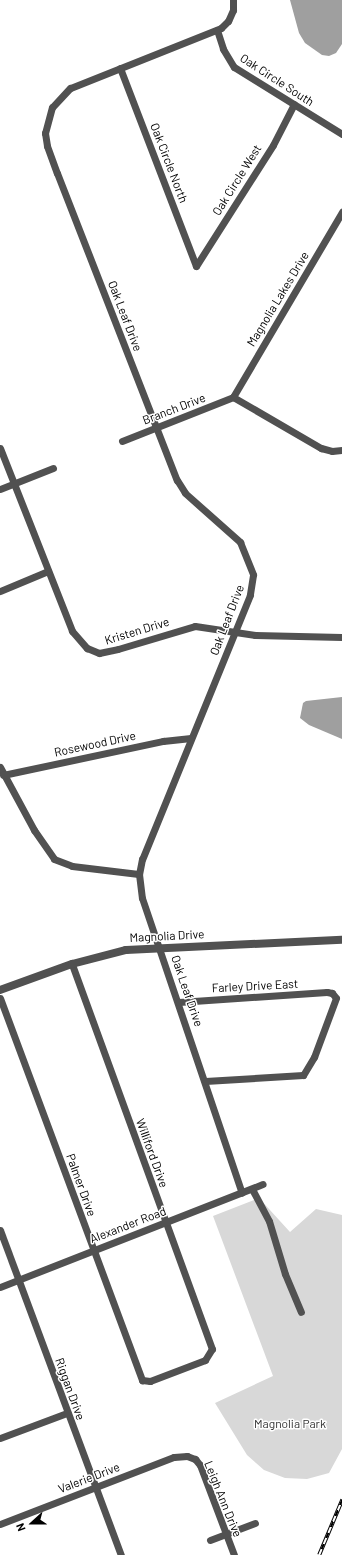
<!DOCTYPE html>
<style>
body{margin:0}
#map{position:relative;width:342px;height:1555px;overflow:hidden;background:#fff;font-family:Barlow,sans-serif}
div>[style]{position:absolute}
.green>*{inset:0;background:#d8d8d8}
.water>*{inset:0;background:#9f9f9f}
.minor>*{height:7px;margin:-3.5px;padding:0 3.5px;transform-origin:3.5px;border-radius:3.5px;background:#515151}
.tertiary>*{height:8px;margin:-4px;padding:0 4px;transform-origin:4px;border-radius:4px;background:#515151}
.rail>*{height:3.5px;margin-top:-1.75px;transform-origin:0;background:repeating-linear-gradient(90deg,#fff 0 6px,#000 0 12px);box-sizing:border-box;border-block:1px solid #000}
span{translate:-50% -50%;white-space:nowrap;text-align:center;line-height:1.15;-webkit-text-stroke:3px #fff;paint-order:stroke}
.street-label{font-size:12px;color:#000}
.park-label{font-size:12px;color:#2f2f2f}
.north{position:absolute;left:12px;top:1503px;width:40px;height:40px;-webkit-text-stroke:3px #fff;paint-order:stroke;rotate:249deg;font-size:11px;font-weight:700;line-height:16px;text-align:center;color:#000}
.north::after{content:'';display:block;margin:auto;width:14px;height:18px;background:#000;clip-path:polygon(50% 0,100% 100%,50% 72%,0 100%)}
</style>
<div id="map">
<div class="green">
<i style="clip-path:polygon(259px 1198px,290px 1232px,316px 1209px,342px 1215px,342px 1449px,329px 1473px,307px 1479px,285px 1478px,264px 1470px,247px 1455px,215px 1403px,273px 1376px,213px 1216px)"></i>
</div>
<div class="water">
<i style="clip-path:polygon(290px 0,342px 0,342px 44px,336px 53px,329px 56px,322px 55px,305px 43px,299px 33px)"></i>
<i style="clip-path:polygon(342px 697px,342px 739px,309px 725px,300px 718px,303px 703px,306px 701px)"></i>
</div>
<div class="minor">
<i style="left:233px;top:0;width:10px;rotate:90deg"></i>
<i style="left:233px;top:10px;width:12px;rotate:114deg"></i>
<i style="left:228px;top:21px;width:10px;rotate:135deg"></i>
<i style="left:221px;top:28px;width:162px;rotate:158.3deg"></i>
<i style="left:70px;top:88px;width:26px;rotate:133deg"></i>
<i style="left:52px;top:107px;width:27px;rotate:105deg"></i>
<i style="left:45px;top:133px;width:13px;rotate:81deg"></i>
<i style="left:47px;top:146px;width:29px;rotate:70deg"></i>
<i style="left:57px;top:173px;width:330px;rotate:68.7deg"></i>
<i style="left:177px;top:480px;width:15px;rotate:58deg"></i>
<i style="left:185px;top:493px;width:74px;rotate:41.7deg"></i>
<i style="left:240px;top:542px;width:35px;rotate:68deg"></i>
<i style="left:253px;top:575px;width:20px;rotate:99deg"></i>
<i style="left:250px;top:595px;width:285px;rotate:112.2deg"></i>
<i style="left:142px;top:859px;width:15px;rotate:101deg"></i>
<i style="left:139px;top:874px;width:24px;rotate:83deg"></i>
<i style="left:142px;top:898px;width:311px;rotate:71.3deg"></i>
<i style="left:217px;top:30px;width:20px;rotate:72deg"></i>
<i style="left:223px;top:49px;width:21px;rotate:59deg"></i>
<i style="left:234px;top:67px;width:127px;rotate:31.8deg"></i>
<i style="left:120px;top:68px;width:212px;rotate:69deg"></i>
<i style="left:196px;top:266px;width:143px;rotate:-57.5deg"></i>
<i style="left:273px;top:145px;width:46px;rotate:-62.9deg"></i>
<i style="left:233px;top:397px;width:215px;rotate:-59.5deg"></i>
<i style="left:233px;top:397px;width:102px;rotate:30.1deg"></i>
<i style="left:321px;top:448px;width:11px;rotate:15deg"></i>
<i style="left:332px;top:451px;width:10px;rotate:-6deg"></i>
<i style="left:122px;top:441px;width:119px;rotate:-21.6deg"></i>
<i style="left:0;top:448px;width:197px;rotate:68.5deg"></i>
<i style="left:72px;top:631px;width:23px;rotate:49deg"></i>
<i style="left:87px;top:648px;width:13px;rotate:23deg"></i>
<i style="left:99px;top:653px;width:19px;rotate:-12deg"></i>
<i style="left:118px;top:649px;width:80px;rotate:-16.6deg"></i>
<i style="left:195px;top:626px;width:61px;rotate:8.5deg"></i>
<i style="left:255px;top:635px;width:87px;rotate:1.3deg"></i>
<i style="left:0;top:489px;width:57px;rotate:-21.6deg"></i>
<i style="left:0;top:591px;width:52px;rotate:-22.6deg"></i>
<i style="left:0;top:767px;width:72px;rotate:61.6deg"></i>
<i style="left:34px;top:830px;width:35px;rotate:55deg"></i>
<i style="left:54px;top:859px;width:19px;rotate:21deg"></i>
<i style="left:72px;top:866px;width:67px;rotate:6.8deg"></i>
<i style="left:3px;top:775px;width:164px;rotate:-12deg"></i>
<i style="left:163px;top:741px;width:28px;rotate:-6deg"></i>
<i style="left:0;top:998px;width:408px;rotate:69.6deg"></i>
<i style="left:142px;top:1380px;width:8px;rotate:7deg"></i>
<i style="left:150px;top:1381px;width:59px;rotate:-20.9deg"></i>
<i style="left:205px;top:1360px;width:13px;rotate:-58deg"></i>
<i style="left:212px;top:1349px;width:410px;rotate:-110deg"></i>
<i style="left:179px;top:1002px;width:148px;rotate:-3.9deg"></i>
<i style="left:327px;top:992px;width:5px;rotate:11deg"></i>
<i style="left:332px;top:993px;width:6px;rotate:51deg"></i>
<i style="left:336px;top:998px;width:63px;rotate:110.4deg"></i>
<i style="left:314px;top:1057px;width:21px;rotate:121deg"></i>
<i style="left:303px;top:1075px;width:98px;rotate:176.5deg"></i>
<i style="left:252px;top:1189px;width:36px;rotate:62deg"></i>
<i style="left:269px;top:1221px;width:55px;rotate:73.2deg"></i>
<i style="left:285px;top:1274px;width:41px;rotate:67.2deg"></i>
<i style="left:0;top:1230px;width:347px;rotate:69.6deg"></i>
<i style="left:0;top:1287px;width:282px;rotate:-21.4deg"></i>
<i style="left:0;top:1438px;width:72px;rotate:-20.5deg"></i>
<i style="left:0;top:1524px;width:186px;rotate:-21.1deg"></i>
<i style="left:174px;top:1457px;width:13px;rotate:-4deg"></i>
<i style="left:187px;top:1456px;width:9px;rotate:21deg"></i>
<i style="left:195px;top:1459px;width:8px;rotate:50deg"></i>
<i style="left:200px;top:1465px;width:96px;rotate:69.3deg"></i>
<i style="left:210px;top:1540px;width:48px;rotate:-20.7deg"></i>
</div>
<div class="tertiary">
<i style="left:0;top:990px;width:77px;rotate:-19.9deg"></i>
<i style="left:72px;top:964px;width:56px;rotate:-14.5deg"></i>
<i style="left:126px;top:950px;width:216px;rotate:-2.7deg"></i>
</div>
<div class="rail">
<i style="left:319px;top:1555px;width:60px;rotate:-67.3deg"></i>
</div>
<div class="street-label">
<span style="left:277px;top:80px;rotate:33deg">Oak Circle South</span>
<span style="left:169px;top:163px;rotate:69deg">Oak Circle North</span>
<span style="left:237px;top:180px;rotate:-58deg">Oak Circle West</span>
<span style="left:278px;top:299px;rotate:-59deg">Magnolia Lakes Drive</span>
<span style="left:125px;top:316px;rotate:69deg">Oak Leaf Drive</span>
<span style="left:174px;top:409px;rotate:-21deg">Branch Drive</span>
<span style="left:227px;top:620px;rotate:-69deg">Oak Leaf Drive</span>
<span style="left:137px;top:631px;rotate:-17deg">Kristen Drive</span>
<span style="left:95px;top:744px;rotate:-12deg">Rosewood Drive</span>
<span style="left:167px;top:936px;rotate:-3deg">Magnolia Drive</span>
<span style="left:255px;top:986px;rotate:-3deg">Farley Drive East</span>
<span style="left:187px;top:991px;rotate:71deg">Oak Leaf Drive</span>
<span style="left:152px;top:1153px;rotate:70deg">Williford Drive</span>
<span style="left:81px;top:1185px;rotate:70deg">Palmer Drive</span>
<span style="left:128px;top:1225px;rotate:-21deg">Alexander Road</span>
<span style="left:70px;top:1389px;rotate:70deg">Riggan Drive</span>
<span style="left:89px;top:1478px;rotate:-21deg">Valerie Drive</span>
<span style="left:223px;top:1499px;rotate:68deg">Leigh Ann Drive</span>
</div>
<div class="park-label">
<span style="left:290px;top:1424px">Magnolia Park</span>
</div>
<div class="north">N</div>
</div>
